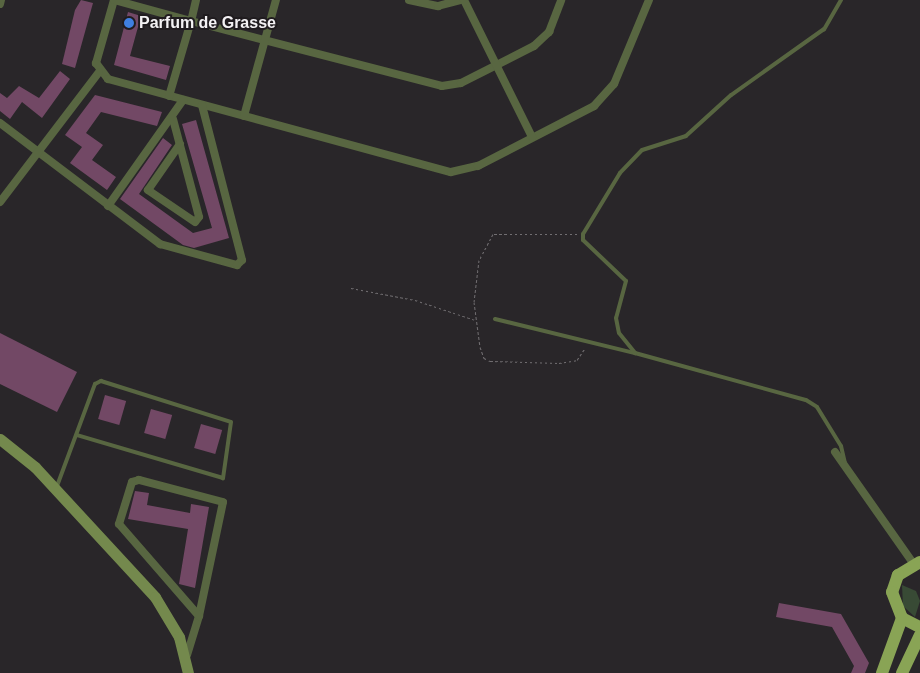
<!DOCTYPE html>
<style>
body{margin:0}
#map{position:relative;width:920px;height:673px;overflow:hidden;background:#292629;font-family:Helvetica,sans-serif}
div>[style]{position:absolute}
.green>*{inset:0;background:#384a35}
.building>*{inset:0;background:#724865;transform-origin:0 0}
.path>*{height:1px;margin-top:-0.5px;transform-origin:0;background:repeating-linear-gradient(90deg,#716e71 0 2.5px,transparent 0 5px)}
.lane>*{height:4px;margin:-2px;padding:0 2px;transform-origin:2px;border-radius:2px;background:#586641}
.street>*{height:8px;margin:-4px;padding:0 4px;transform-origin:4px;border-radius:4px;background:#586641}
.secondary>*{height:11px;margin:-5.5px;padding:0 5.5px;transform-origin:5.5px;border-radius:5.5px;background:#74894d}
.primary>*{height:12px;margin:-6px;padding:0 6px;transform-origin:6px;border-radius:6px;background:#89a455}
.dots>*{width:14px;height:14px;translate:-50% -50%;box-sizing:border-box;border:2px solid #201c1f;border-radius:50%}
span{translate:-50% -50%;white-space:nowrap;text-align:center;line-height:1.15;-webkit-text-stroke:4px #201c1f;paint-order:stroke}
.poi-label{font-size:16px;color:#f4f2f4;font-weight:700}
.left{translate:0 -50%;text-align:left}
</style>
<div id="map">
<div class="green">
<i style="clip-path:polygon(902px 585px,916px 591px,920px 601px,915px 617px,903px 606px)"></i>
</div>
<div class="building">
<i style="clip-path:polygon(81px 0,93px 3px,75px 68px,62px 64px,75px 10px)"></i>
<i style="clip-path:polygon(128px 12px,141px 16px,130px 56px,170px 66px,166px 80px,114px 65px)"></i>
<i style="clip-path:polygon(60px 71px,70px 79px,42px 118px,22px 102px,10px 119px,0 111px,0 93px,7px 98px,19px 86px,39px 98px)"></i>
<i style="clip-path:polygon(95px 95px,162px 112px,157px 126px,101px 112px,86px 133px,103px 145px,92px 160px,116px 177px,107px 190px,70px 163px,82px 147px,65px 135px)"></i>
<i style="clip-path:polygon(196px 120px,229px 238px,194px 248px,183px 245px,120px 199px,163px 138px,172px 145px,139px 194px,193px 233px,212px 228px,182px 124px)"></i>
<i style="clip-path:polygon(0 333px,77px 372px,57px 412px,0 384px)"></i>
<i style="left:105px;top:395px;width:22px;height:25px;rotate:16deg"></i>
<i style="left:151px;top:409px;width:22px;height:25px;rotate:16deg"></i>
<i style="left:201px;top:424px;width:22px;height:25px;rotate:16deg"></i>
<i style="clip-path:polygon(135px 491px,149px 493px,147px 505px,190px 513px,191px 504px,209px 507px,195px 588px,179px 584px,188px 529px,128px 519px)"></i>
<i style="clip-path:polygon(779px 603px,841px 614px,869px 663px,865px 673px,851px 673px,854px 666px,832px 627px,776px 617px)"></i>
</div>
<div class="path">
<i style="left:577px;top:234px;width:84px;rotate:180deg"></i>
<i style="left:493px;top:234px;width:30px;rotate:118deg"></i>
<i style="left:479px;top:260px;width:42px;rotate:96.8deg"></i>
<i style="left:474px;top:302px;width:45px;rotate:82.4deg"></i>
<i style="left:480px;top:347px;width:12px;rotate:70deg"></i>
<i style="left:484px;top:358px;width:7px;rotate:27deg"></i>
<i style="left:490px;top:361px;width:69px;rotate:1.7deg"></i>
<i style="left:559px;top:363px;width:18px;rotate:-9deg"></i>
<i style="left:577px;top:360px;width:14px;rotate:-56deg"></i>
<i style="left:351px;top:288px;width:65px;rotate:10.6deg"></i>
<i style="left:415px;top:300px;width:63px;rotate:18.4deg"></i>
</div>
<div class="lane">
<i style="left:841px;top:0;width:34px;rotate:120deg"></i>
<i style="left:824px;top:29px;width:114px;rotate:144.6deg"></i>
<i style="left:731px;top:95px;width:61px;rotate:137.7deg"></i>
<i style="left:686px;top:136px;width:46px;rotate:162.3deg"></i>
<i style="left:642px;top:150px;width:32px;rotate:134deg"></i>
<i style="left:620px;top:173px;width:71px;rotate:121.2deg"></i>
<i style="left:583px;top:234px;width:6px;rotate:90deg"></i>
<i style="left:583px;top:240px;width:59px;rotate:43.6deg"></i>
<i style="left:626px;top:281px;width:38px;rotate:105deg"></i>
<i style="left:616px;top:318px;width:15px;rotate:79deg"></i>
<i style="left:619px;top:333px;width:26px;rotate:51deg"></i>
<i style="left:635px;top:353px;width:177px;rotate:15.4deg"></i>
<i style="left:806px;top:400px;width:13px;rotate:32deg"></i>
<i style="left:817px;top:407px;width:46px;rotate:58.4deg"></i>
<i style="left:841px;top:446px;width:17px;rotate:77deg"></i>
<i style="left:495px;top:319px;width:144px;rotate:13.7deg"></i>
<i style="left:57px;top:486px;width:109px;rotate:-69.6deg"></i>
<i style="left:95px;top:384px;width:7px;rotate:-27deg"></i>
<i style="left:101px;top:381px;width:136px;rotate:17.5deg"></i>
<i style="left:231px;top:422px;width:57px;rotate:98.1deg"></i>
<i style="left:223px;top:478px;width:152px;rotate:-163.6deg"></i>
</div>
<div class="street">
<i style="left:114px;top:0;width:66px;rotate:105.9deg"></i>
<i style="left:96px;top:63px;width:20px;rotate:53deg"></i>
<i style="left:108px;top:79px;width:355px;rotate:15.2deg"></i>
<i style="left:451px;top:172px;width:28px;rotate:-13deg"></i>
<i style="left:478px;top:166px;width:131px;rotate:-27.3deg"></i>
<i style="left:594px;top:106px;width:30px;rotate:-48deg"></i>
<i style="left:614px;top:84px;width:91px;rotate:-67.4deg"></i>
<i style="left:114px;top:0;width:80px;rotate:15.3deg"></i>
<i style="left:191px;top:21px;width:78px;rotate:106.3deg"></i>
<i style="left:196px;top:0;width:22px;rotate:103deg"></i>
<i style="left:191px;top:21px;width:259px;rotate:14.5deg"></i>
<i style="left:442px;top:86px;width:19px;rotate:-9deg"></i>
<i style="left:461px;top:83px;width:82px;rotate:-26.9deg"></i>
<i style="left:534px;top:46px;width:21px;rotate:-43deg"></i>
<i style="left:549px;top:32px;width:34px;rotate:-69deg"></i>
<i style="left:409px;top:0;width:30px;rotate:12deg"></i>
<i style="left:438px;top:6px;width:23px;rotate:-15deg"></i>
<i style="left:464px;top:0;width:153px;rotate:63.6deg"></i>
<i style="left:0;top:4px;width:4px;rotate:-76deg"></i>
<i style="left:244px;top:116px;width:120px;rotate:-74.6deg"></i>
<i style="left:173px;top:119px;width:101px;rotate:75.1deg"></i>
<i style="left:199px;top:217px;width:6px;rotate:129deg"></i>
<i style="left:195px;top:222px;width:57px;rotate:-145.8deg"></i>
<i style="left:148px;top:190px;width:56px;rotate:-55.2deg"></i>
<i style="left:0;top:123px;width:201px;rotate:37.1deg"></i>
<i style="left:160px;top:244px;width:80px;rotate:15.3deg"></i>
<i style="left:237px;top:265px;width:7px;rotate:-45deg"></i>
<i style="left:242px;top:260px;width:160px;rotate:-104.5deg"></i>
<i style="left:0;top:202px;width:163px;rotate:-52.7deg"></i>
<i style="left:108px;top:206px;width:130px;rotate:-54.7deg"></i>
<i style="left:835px;top:452px;width:136px;rotate:54.9deg"></i>
<i style="left:187px;top:655px;width:41px;rotate:-72.9deg"></i>
<i style="left:199px;top:616px;width:116px;rotate:-78.1deg"></i>
<i style="left:223px;top:502px;width:87px;rotate:-165.3deg"></i>
<i style="left:139px;top:480px;width:7px;rotate:164deg"></i>
<i style="left:132px;top:482px;width:44px;rotate:107.2deg"></i>
<i style="left:119px;top:524px;width:122px;rotate:49deg"></i>
</div>
<div class="secondary">
<i style="left:0;top:439px;width:45px;rotate:38.7deg"></i>
<i style="left:35px;top:467px;width:177px;rotate:47.3deg"></i>
<i style="left:155px;top:597px;width:47px;rotate:59deg"></i>
<i style="left:179px;top:637px;width:37px;rotate:76deg"></i>
</div>
<div class="primary">
<i style="left:920px;top:562px;width:26px;rotate:149deg"></i>
<i style="left:898px;top:575px;width:18px;rotate:109deg"></i>
<i style="left:892px;top:592px;width:28px;rotate:69deg"></i>
<i style="left:902px;top:618px;width:20px;rotate:27deg"></i>
<i style="left:882px;top:673px;width:59px;rotate:-70deg"></i>
<i style="left:902px;top:673px;width:42px;rotate:-64.7deg"></i>
</div>
<div class="dots">
<i style="left:129px;top:23px;background:#3f7fe0"></i>
</div>
<div class="poi-label">
<span class="left" style="left:139px;top:23px">Parfum de Grasse</span>
</div>
</div>
